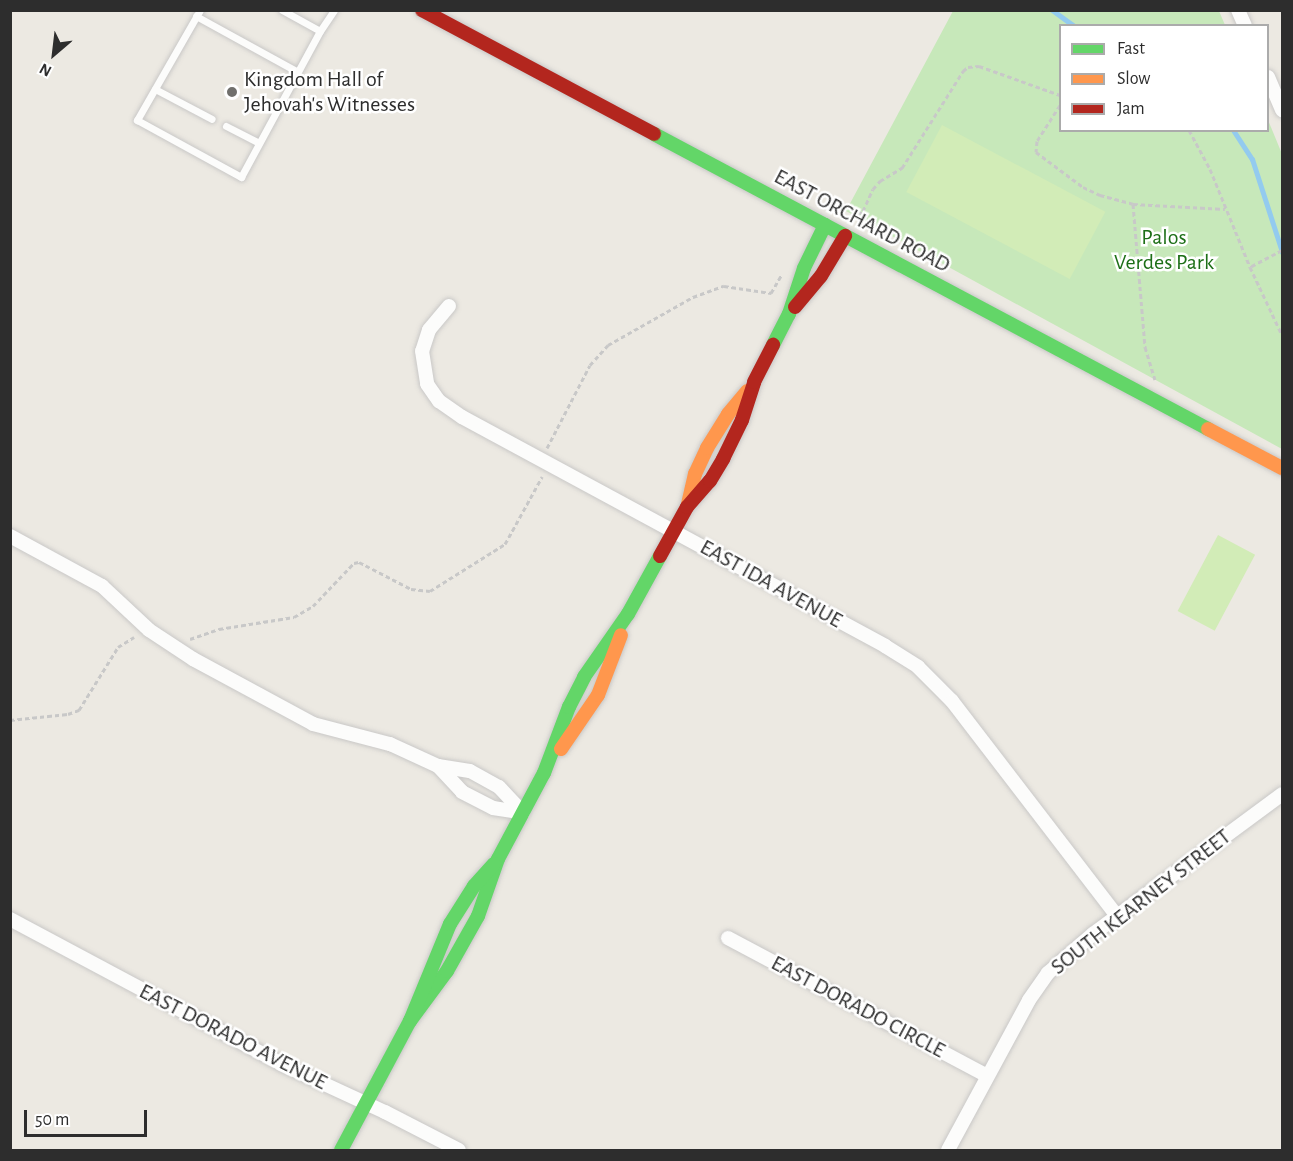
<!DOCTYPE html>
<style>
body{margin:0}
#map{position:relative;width:1293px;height:1161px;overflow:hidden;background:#ece9e2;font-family:"Alegreya Sans",sans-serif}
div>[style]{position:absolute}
.green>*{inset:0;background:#c7e8ba}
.pitch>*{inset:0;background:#d2ecb7;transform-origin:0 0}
.stream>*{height:5px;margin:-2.5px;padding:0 2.5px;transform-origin:2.5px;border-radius:2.5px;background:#93cbef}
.path>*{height:3px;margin-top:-1.5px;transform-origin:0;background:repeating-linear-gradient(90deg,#c8c8c8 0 4.5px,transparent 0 7.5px)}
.roads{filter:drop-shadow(0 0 2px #c9c8c7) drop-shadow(0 0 2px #c9c8c7)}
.lane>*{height:7px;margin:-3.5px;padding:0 3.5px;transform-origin:3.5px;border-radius:3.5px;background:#fcfcfb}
.street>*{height:14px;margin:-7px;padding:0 7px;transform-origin:7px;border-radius:7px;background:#fcfcfb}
.fast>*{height:14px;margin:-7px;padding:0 7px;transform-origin:7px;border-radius:7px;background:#63d668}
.slow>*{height:14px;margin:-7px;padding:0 7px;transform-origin:7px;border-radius:7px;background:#ff974d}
.jam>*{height:14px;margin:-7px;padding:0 7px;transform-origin:7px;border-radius:7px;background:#b3261e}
.dots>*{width:16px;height:16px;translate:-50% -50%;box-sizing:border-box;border:3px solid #fff;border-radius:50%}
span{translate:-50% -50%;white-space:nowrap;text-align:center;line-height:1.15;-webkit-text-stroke:5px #fff;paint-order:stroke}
.poi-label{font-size:22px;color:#2d2d2d}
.left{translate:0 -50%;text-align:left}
.street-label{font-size:22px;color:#2d2d2d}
.park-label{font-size:22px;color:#1d6f17}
.frame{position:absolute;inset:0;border:12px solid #2d2d2d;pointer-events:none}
.legend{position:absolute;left:1059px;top:24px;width:210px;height:108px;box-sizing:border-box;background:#fff;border:2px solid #ababab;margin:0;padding:8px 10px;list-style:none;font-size:18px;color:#2d2d2d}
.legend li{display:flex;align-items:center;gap:12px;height:30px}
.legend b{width:30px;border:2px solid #ababab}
.north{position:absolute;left:24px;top:24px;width:60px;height:60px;-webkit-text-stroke:4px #fff;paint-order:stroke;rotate:208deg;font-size:16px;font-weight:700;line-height:24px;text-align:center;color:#2d2d2d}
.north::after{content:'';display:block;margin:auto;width:21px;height:27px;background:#2d2d2d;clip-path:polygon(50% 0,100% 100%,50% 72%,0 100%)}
.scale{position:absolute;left:24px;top:1110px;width:123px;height:27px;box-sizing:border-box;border:3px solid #2d2d2d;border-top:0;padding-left:8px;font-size:18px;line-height:21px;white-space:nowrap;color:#2d2d2d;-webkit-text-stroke:4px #fff;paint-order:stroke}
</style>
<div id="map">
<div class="green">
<i style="clip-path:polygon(953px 11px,1219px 11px,1225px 25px,1060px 26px,1060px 130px,1268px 130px,1268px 120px,1282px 154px,1282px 449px,846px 211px)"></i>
</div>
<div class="pitch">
<i style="left:942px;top:125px;width:185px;height:76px;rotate:28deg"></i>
<i style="left:1218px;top:535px;width:42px;height:86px;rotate:28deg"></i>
</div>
<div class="stream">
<i style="left:1052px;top:10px;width:27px;rotate:36deg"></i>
<i style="left:1233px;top:130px;width:35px;rotate:57deg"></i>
<i style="left:1252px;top:159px;width:98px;rotate:72.1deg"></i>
</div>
<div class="path">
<i style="left:1060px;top:105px;width:43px;rotate:122.6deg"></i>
<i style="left:1037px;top:141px;width:11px;rotate:95deg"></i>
<i style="left:1036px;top:152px;width:59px;rotate:36.7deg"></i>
<i style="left:1083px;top:187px;width:19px;rotate:25deg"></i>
<i style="left:1100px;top:195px;width:34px;rotate:15deg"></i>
<i style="left:1133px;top:204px;width:92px;rotate:3.1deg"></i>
<i style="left:1189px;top:130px;width:44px;rotate:61.7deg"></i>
<i style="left:1210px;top:169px;width:106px;rotate:67.8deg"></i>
<i style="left:1133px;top:204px;width:144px;rotate:85.2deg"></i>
<i style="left:1145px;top:347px;width:34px;rotate:73deg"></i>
<i style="left:831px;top:210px;width:9px;rotate:-72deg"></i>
<i style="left:834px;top:201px;width:13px;rotate:18deg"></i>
<i style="left:846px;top:205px;width:15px;rotate:37deg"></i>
<i style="left:858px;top:214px;width:6px;rotate:-31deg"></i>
<i style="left:863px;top:211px;width:24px;rotate:-66deg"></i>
<i style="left:873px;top:189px;width:11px;rotate:-49deg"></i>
<i style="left:880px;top:181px;width:26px;rotate:-31deg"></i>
<i style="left:902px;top:168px;width:115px;rotate:-57.8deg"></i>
<i style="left:963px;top:71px;width:6px;rotate:-39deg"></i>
<i style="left:968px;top:67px;width:11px;rotate:-5deg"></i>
<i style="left:979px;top:66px;width:86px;rotate:19.7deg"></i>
<i style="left:1282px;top:250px;width:36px;rotate:152deg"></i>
<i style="left:1250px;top:267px;width:75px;rotate:64.8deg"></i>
<i style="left:547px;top:448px;width:93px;rotate:-62.6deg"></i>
<i style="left:590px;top:365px;width:27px;rotate:-48deg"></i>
<i style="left:608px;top:345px;width:98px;rotate:-29.5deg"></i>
<i style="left:693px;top:297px;width:33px;rotate:-20deg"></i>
<i style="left:724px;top:286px;width:48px;rotate:8.5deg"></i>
<i style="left:771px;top:293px;width:22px;rotate:-60deg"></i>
<i style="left:190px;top:639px;width:31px;rotate:-19deg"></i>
<i style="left:219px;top:629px;width:76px;rotate:-9.1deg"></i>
<i style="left:294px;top:617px;width:22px;rotate:-30deg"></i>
<i style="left:313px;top:606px;width:59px;rotate:-46.4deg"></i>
<i style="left:354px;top:563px;width:5px;rotate:-11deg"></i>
<i style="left:359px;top:562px;width:59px;rotate:27.4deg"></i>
<i style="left:411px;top:589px;width:19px;rotate:6deg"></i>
<i style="left:430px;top:591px;width:89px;rotate:-32.1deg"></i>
<i style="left:505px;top:544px;width:77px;rotate:-61.1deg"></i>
<i style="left:10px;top:720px;width:58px;rotate:-5.9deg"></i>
<i style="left:68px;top:714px;width:12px;rotate:-20deg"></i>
<i style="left:79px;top:710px;width:74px;rotate:-58.2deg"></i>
<i style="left:118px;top:647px;width:19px;rotate:-32deg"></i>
</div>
<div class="roads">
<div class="lane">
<i style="left:200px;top:10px;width:127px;rotate:119.8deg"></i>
<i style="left:137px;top:120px;width:119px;rotate:28.7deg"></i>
<i style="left:241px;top:177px;width:166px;rotate:-61.6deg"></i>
<i style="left:282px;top:10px;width:43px;rotate:28.9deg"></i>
<i style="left:320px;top:31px;width:25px;rotate:-56deg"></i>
<i style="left:196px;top:16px;width:116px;rotate:28.8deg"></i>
<i style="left:155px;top:89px;width:64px;rotate:27.8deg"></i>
<i style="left:226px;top:126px;width:37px;rotate:27deg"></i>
</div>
<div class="street">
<i style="left:1238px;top:10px;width:17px;rotate:66deg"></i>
<i style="left:1268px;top:77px;width:36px;rotate:67deg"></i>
<i style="left:449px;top:306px;width:31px;rotate:130deg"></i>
<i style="left:429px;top:330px;width:22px;rotate:108deg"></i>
<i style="left:422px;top:351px;width:33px;rotate:81deg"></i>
<i style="left:427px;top:384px;width:21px;rotate:55deg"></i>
<i style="left:439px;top:401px;width:28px;rotate:35deg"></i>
<i style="left:462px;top:417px;width:481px;rotate:28.4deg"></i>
<i style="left:885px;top:646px;width:39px;rotate:32deg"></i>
<i style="left:918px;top:667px;width:48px;rotate:45deg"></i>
<i style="left:952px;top:701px;width:271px;rotate:52.5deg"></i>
<i style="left:10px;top:536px;width:105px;rotate:28.5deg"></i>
<i style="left:102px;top:586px;width:64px;rotate:43.1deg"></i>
<i style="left:149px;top:630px;width:53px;rotate:33.4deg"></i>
<i style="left:193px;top:659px;width:136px;rotate:28.4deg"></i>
<i style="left:313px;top:724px;width:80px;rotate:14.6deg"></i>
<i style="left:390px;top:744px;width:53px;rotate:24.6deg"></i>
<i style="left:438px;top:766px;width:32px;rotate:9deg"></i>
<i style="left:470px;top:771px;width:33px;rotate:29deg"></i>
<i style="left:499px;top:787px;width:35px;rotate:47deg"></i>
<i style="left:438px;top:766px;width:35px;rotate:47deg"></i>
<i style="left:462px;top:792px;width:35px;rotate:27deg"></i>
<i style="left:493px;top:808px;width:30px;rotate:9deg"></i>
<i style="left:10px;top:919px;width:307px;rotate:28.1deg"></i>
<i style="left:281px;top:1064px;width:115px;rotate:24.8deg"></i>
<i style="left:385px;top:1112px;width:83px;rotate:27.2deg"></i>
<i style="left:728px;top:938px;width:293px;rotate:28deg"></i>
<i style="left:948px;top:1150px;width:170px;rotate:-61.6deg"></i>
<i style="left:1029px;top:1000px;width:33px;rotate:-55deg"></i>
<i style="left:1048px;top:973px;width:60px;rotate:-40.9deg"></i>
<i style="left:1093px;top:934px;width:235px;rotate:-36.5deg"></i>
</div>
<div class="fast">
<i style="left:654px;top:134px;width:628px;rotate:28.03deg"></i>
<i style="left:773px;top:345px;width:35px;rotate:-63deg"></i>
<i style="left:789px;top:314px;width:48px;rotate:-71.9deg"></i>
<i style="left:804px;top:268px;width:48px;rotate:-64deg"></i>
<i style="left:410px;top:1021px;width:62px;rotate:-53.5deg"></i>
<i style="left:447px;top:971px;width:63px;rotate:-60.6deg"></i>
<i style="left:478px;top:916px;width:60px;rotate:-70.7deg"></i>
<i style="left:498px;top:859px;width:98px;rotate:-61.9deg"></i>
<i style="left:544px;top:773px;width:71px;rotate:-69.3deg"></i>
<i style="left:569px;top:707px;width:34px;rotate:-63deg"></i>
<i style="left:584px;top:677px;width:77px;rotate:-55.1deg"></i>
<i style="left:628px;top:614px;width:66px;rotate:-61.1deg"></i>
<i style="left:341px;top:1150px;width:146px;rotate:-61.9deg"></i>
<i style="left:410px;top:1021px;width:105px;rotate:-67.6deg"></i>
<i style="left:450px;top:924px;width:45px;rotate:-57.7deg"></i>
<i style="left:474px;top:886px;width:30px;rotate:-48deg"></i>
</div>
<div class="slow">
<i style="left:1208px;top:429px;width:84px;rotate:27.8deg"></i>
<i style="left:688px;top:504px;width:31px;rotate:-77deg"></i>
<i style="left:695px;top:474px;width:29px;rotate:-65deg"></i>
<i style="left:707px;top:448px;width:40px;rotate:-58deg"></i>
<i style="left:728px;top:414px;width:30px;rotate:-50deg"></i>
<i style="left:561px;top:749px;width:65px;rotate:-55.6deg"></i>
<i style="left:598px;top:695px;width:64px;rotate:-69deg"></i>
</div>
<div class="jam">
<i style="left:422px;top:10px;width:263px;rotate:28.1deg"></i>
<i style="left:795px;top:307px;width:40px;rotate:-50deg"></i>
<i style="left:821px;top:276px;width:47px;rotate:-59deg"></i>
<i style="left:660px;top:556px;width:56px;rotate:-61.1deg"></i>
<i style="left:687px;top:507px;width:35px;rotate:-49deg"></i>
<i style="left:710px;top:481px;width:26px;rotate:-59deg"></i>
<i style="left:723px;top:459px;width:43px;rotate:-64deg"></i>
<i style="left:742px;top:420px;width:40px;rotate:-72deg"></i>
<i style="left:754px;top:382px;width:42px;rotate:-62.8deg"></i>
</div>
</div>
<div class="dots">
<i style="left:232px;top:92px;background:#706f6c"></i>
</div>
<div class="poi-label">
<span class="left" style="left:244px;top:92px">Kingdom Hall of<br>Jehovah's Witnesses</span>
</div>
<div class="street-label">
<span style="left:862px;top:221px;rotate:28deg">EAST ORCHARD ROAD</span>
<span style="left:771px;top:584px;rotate:29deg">EAST IDA AVENUE</span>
<span style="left:1141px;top:902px;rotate:-38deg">SOUTH KEARNEY STREET</span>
<span style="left:858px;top:1007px;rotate:28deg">EAST DORADO CIRCLE</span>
<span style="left:233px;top:1037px;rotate:27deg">EAST DORADO AVENUE</span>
</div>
<div class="park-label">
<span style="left:1164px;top:250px">Palos<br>Verdes Park</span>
</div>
<div class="frame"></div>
<ul class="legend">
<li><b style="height:8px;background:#63d668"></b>Fast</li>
<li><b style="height:8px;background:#ff974d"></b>Slow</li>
<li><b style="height:8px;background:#b3261e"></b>Jam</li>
</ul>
<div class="north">N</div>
<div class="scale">50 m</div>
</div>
